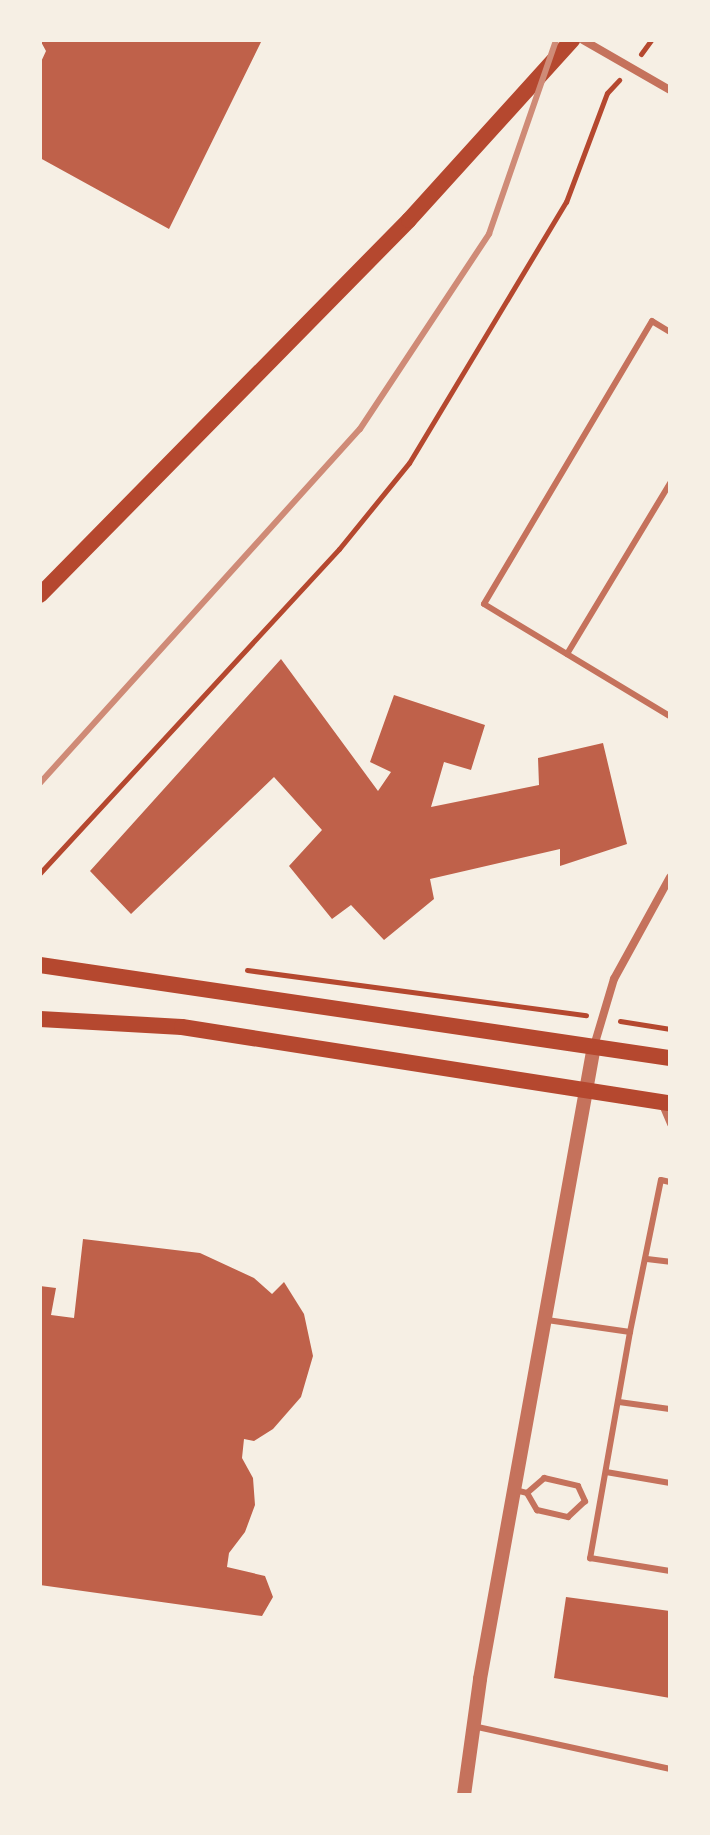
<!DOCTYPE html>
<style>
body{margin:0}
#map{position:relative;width:710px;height:1835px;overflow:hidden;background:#f6efe4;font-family:Jost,sans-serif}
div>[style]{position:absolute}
.building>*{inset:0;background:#bf614a}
.path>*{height:5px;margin:-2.5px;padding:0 2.5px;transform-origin:2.5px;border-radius:2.5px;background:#b5482f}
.service>*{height:6px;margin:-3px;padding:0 3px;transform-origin:3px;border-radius:3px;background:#c5725c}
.minor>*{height:8px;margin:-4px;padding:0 4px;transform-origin:4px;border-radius:4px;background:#c5725c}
.tertiary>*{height:14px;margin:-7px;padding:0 7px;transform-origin:7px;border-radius:7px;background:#c5725c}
.secondary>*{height:16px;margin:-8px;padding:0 8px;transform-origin:8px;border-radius:8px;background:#b5482f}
.rail>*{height:6px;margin:-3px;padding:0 3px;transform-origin:3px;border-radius:3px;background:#cf8b77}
span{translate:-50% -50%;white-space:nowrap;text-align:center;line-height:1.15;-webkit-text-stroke:7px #f6efe4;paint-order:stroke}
.frame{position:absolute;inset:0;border:42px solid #f6efe4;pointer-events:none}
</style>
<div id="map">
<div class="building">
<i style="clip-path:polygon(40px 40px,262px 40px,169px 229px,40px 158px,40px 64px,46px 51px)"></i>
<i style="clip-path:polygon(281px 659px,378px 791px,391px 772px,370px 762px,394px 695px,485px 725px,471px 770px,444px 762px,431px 807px,539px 785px,538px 758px,603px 743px,627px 844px,560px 866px,560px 849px,430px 879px,434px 899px,384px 940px,351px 905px,332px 919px,289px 866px,322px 830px,274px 777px,131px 914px,90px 871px)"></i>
<i style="clip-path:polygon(83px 1239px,200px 1253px,254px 1278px,272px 1294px,284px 1282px,304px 1314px,313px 1356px,301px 1397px,273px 1429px,254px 1441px,244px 1439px,242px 1458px,253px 1478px,255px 1505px,245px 1532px,229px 1553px,227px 1567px,265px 1576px,273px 1597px,262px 1616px,40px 1585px,40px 1286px,56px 1288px,51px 1315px,74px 1318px)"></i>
<i style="clip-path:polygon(566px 1597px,670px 1611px,670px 1698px,554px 1678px)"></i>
</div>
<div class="path">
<i style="left:641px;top:54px;width:17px;rotate:-54deg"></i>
<i style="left:40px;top:873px;width:441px;rotate:-47.3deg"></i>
<i style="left:339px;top:549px;width:111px;rotate:-50.9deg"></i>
<i style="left:409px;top:463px;width:305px;rotate:-59deg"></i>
<i style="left:566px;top:202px;width:116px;rotate:-69.4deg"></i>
<i style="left:607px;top:93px;width:18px;rotate:-47deg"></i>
<i style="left:247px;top:970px;width:342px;rotate:7.6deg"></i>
<i style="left:620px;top:1021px;width:51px;rotate:9.1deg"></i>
</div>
<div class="service">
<i style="left:670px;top:332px;width:21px;rotate:-149deg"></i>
<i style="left:652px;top:321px;width:329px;rotate:120.7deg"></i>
<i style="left:484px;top:604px;width:217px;rotate:31.1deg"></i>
<i style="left:567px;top:654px;width:200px;rotate:-58.9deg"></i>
<i style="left:662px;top:1105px;width:21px;rotate:67deg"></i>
<i style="left:647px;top:1259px;width:23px;rotate:7deg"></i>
<i style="left:547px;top:1320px;width:84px;rotate:8.2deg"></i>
<i style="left:630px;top:1332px;width:155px;rotate:-78.5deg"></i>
<i style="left:661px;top:1180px;width:9px;rotate:13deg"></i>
<i style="left:630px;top:1332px;width:230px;rotate:100deg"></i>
<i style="left:590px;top:1558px;width:81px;rotate:9.2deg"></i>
<i style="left:619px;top:1402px;width:51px;rotate:7.8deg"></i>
<i style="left:606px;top:1472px;width:65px;rotate:9.8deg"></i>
<i style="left:515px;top:1490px;width:12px;rotate:14deg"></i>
<i style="left:527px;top:1493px;width:20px;rotate:60deg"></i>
<i style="left:537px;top:1510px;width:32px;rotate:13deg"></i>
<i style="left:568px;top:1517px;width:23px;rotate:-43deg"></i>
<i style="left:527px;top:1493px;width:23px;rotate:-41deg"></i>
<i style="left:544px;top:1478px;width:35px;rotate:13deg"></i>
<i style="left:578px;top:1486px;width:17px;rotate:65deg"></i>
<i style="left:473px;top:1726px;width:202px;rotate:12.3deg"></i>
</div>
<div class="minor">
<i style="left:583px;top:40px;width:100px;rotate:29.9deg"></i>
<i style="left:594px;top:1046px;width:70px;rotate:-73.4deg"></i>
<i style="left:614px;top:979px;width:116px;rotate:-61.2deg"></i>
</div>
<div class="tertiary">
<i style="left:464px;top:1795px;width:117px;rotate:-82.1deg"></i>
<i style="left:480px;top:1679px;width:643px;rotate:-79.79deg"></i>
</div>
<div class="secondary">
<i style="left:40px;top:595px;width:526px;rotate:-45.46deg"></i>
<i style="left:409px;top:220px;width:243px;rotate:-47.8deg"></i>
<i style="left:40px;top:965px;width:637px;rotate:8.4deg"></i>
<i style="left:40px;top:1019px;width:142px;rotate:3.2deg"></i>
<i style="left:182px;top:1027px;width:494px;rotate:8.9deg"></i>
</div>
<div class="rail">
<i style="left:40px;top:783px;width:477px;rotate:-47.9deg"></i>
<i style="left:360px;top:429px;width:234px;rotate:-56.5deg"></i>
<i style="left:489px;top:234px;width:205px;rotate:-70.9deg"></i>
</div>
<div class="frame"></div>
</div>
